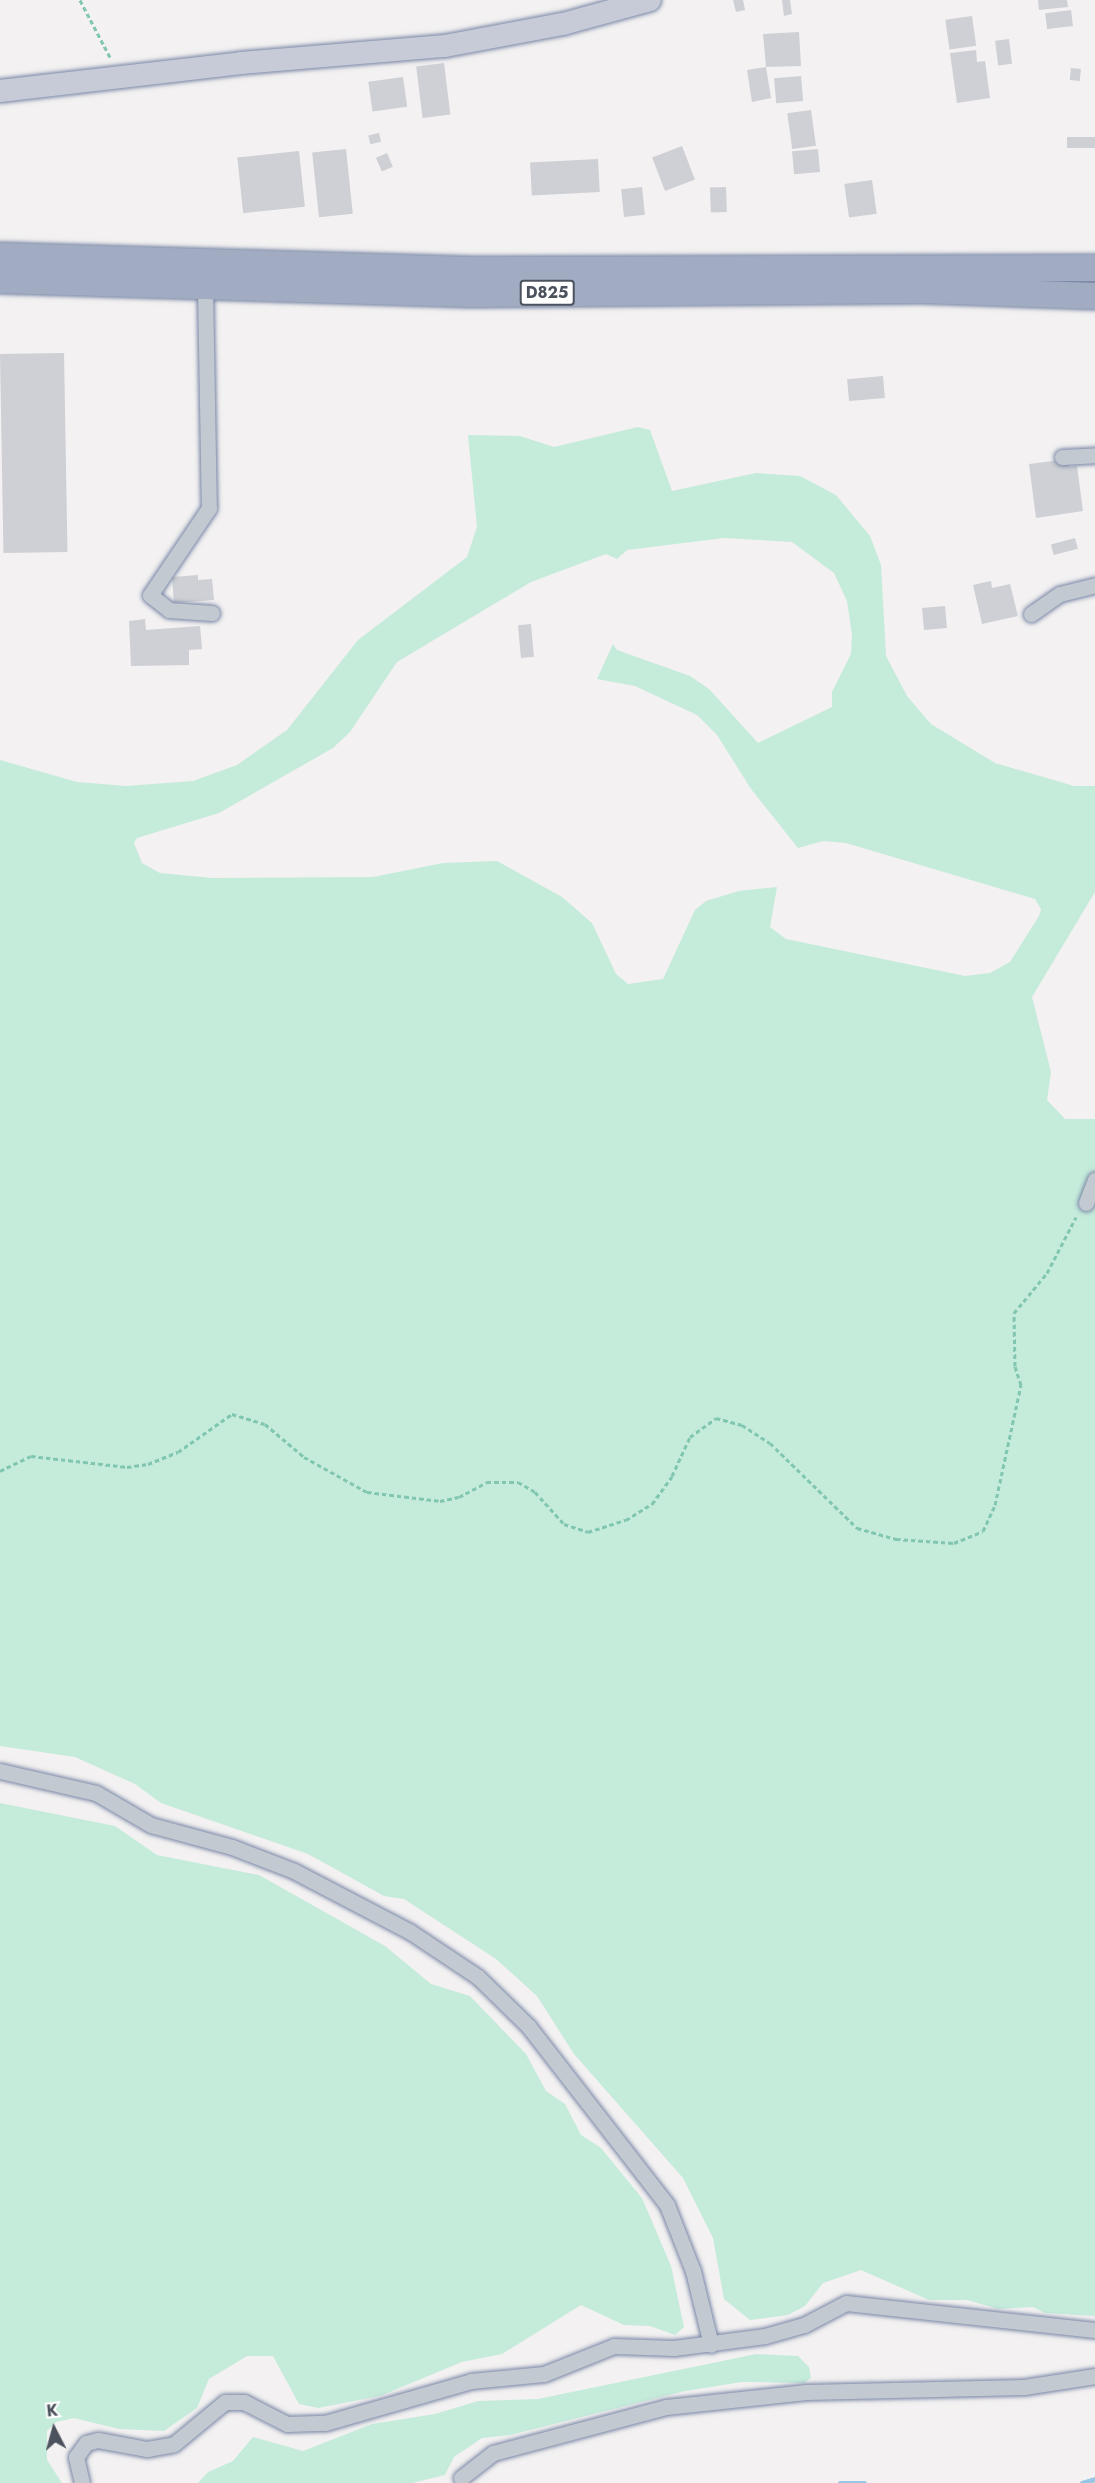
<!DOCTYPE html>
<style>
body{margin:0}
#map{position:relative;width:1095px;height:2483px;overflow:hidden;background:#f3f1f1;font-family:Jost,sans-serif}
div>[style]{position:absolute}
.green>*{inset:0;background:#c5ebdb}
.stream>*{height:5px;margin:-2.5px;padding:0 2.5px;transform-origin:2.5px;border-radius:2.5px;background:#97c6e4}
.building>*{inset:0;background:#ced0d5;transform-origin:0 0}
.path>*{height:3px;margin-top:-1.5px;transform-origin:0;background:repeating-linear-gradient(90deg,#80c6b0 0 4.5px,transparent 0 7.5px)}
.roads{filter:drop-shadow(0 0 2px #7987a6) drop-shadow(0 0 2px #7987a6)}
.minor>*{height:15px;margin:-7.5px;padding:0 7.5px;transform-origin:7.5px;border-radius:7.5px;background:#c3c9d1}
.secondary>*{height:22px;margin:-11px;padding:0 11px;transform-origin:11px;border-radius:11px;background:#c6cbd7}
.trunk>*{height:26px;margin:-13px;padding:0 13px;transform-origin:13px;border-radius:13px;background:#a1acc3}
span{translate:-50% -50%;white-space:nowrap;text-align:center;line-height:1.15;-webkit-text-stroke:6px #fff;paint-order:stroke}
.shield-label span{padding:2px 4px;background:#fff;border:2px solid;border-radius:4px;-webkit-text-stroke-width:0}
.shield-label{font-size:16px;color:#4b515d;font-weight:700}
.north{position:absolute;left:24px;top:2399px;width:60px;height:60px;-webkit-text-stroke:4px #fff;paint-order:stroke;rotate:354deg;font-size:16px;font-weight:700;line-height:24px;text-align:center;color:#4b515d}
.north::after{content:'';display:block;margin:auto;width:21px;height:27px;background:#4b515d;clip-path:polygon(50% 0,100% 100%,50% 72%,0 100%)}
</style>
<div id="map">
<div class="green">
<i style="clip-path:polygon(evenodd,638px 427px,650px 430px,672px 491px,756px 473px,800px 476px,836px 495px,870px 536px,881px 565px,886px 656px,907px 696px,931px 724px,995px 763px,1074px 786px,1095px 786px,1095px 892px,1032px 997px,1051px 1072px,1047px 1100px,1065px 1119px,1095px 1119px,1095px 2316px,1045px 2313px,1033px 2307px,998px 2309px,967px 2300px,929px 2300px,861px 2270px,823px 2283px,805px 2306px,788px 2315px,750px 2320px,724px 2299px,713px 2238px,683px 2178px,574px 2054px,537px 1996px,496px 1959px,404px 1899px,384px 1896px,308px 1854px,161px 1803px,135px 1784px,75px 1757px,0 1746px,0 760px,77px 782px,126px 786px,193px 781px,237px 765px,287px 730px,358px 640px,467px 557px,477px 527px,468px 435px,520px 436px,554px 447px,638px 427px,724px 538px,792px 542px,834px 573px,847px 601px,852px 635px,851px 654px,832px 692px,832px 707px,758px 743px,709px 689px,690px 676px,617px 650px,613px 644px,597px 679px,635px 686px,697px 715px,717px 735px,751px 789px,798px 848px,823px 841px,846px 843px,1035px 899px,1041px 909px,1039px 916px,1010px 962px,990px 973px,965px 976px,786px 939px,770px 927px,777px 887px,739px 891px,706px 901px,695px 910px,663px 979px,628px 984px,616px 974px,592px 923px,562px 897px,497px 861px,443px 863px,373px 877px,212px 878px,160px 873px,142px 863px,134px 843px,137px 838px,219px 813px,333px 748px,350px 732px,397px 662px,531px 582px,606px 554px,617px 559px,627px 550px,724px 538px)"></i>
<i style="clip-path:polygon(0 1803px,115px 1826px,157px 1855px,259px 1875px,385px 1946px,431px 1984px,470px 1996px,526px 2054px,546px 2091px,565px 2104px,581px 2135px,601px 2148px,642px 2198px,671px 2266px,684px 2327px,675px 2335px,650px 2326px,624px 2325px,581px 2305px,502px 2354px,462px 2362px,380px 2396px,318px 2408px,299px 2404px,273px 2356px,247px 2356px,209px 2379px,197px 2408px,164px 2431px,119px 2429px,74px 2418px,56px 2422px,47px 2431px,47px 2460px,62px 2483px,0 2483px)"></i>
<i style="clip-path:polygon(756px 2354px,798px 2356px,809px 2367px,811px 2378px,804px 2383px,742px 2382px,685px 2391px,510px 2435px,482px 2438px,454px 2457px,445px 2475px,412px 2483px,198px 2483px,208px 2472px,233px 2461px,253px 2437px,303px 2451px,372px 2424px,435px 2414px,478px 2401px,538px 2399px)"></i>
</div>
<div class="stream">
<i style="left:840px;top:2483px;width:24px"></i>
<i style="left:1082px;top:2483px;width:14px;rotate:-17deg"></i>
</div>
<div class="building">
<i style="clip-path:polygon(733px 0,743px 0,745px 10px,736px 12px)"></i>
<i style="clip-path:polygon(782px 0,790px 0,792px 14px,784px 16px)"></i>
<i style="clip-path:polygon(1038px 0,1067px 0,1068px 7px,1039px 10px)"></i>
<i style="left:1071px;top:10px;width:16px;height:26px;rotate:83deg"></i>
<i style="left:972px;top:16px;width:30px;height:27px;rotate:82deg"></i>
<i style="clip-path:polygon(799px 32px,801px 66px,766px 67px,771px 98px,752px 102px,747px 70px,766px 67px,763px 34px)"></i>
<i style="left:1009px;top:39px;width:25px;height:14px;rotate:83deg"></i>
<i style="clip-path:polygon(976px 50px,977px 62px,985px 61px,990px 98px,957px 103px,950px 53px)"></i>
<i style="left:444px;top:63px;width:52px;height:28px;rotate:83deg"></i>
<i style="left:1071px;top:68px;width:10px;height:12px;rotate:6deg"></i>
<i style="left:801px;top:76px;width:25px;height:27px;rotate:85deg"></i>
<i style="left:403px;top:77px;width:30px;height:35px;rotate:82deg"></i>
<i style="left:811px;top:110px;width:36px;height:24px;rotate:82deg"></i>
<i style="left:379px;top:133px;width:9px;height:11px;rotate:77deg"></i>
<i style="left:1095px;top:137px;width:11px;height:28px;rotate:90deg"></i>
<i style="left:682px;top:146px;width:36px;height:32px;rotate:69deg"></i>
<i style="left:346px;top:149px;width:65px;height:34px;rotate:84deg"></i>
<i style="left:818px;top:149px;width:23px;height:26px;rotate:85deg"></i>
<i style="left:299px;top:151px;width:56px;height:62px;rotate:84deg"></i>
<i style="left:387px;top:153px;width:15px;height:12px;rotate:67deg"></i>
<i style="left:598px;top:159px;width:33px;height:68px;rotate:87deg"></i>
<i style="left:872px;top:180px;width:34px;height:28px;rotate:82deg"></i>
<i style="left:642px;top:187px;width:28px;height:21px;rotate:84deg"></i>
<i style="left:726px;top:187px;width:25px;height:16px;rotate:88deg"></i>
<i style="left:64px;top:353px;width:199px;height:64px;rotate:89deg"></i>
<i style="left:883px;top:376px;width:22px;height:36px;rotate:85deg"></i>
<i style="clip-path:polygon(1069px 459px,1070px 467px,1077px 466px,1083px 511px,1036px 518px,1029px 464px)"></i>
<i style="left:1075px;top:538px;width:11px;height:25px;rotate:75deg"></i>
<i style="clip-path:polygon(198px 575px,198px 580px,212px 579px,214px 600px,174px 603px,172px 577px)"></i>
<i style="clip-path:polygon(991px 581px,992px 588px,1010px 584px,1018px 616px,982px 624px,973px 585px)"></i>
<i style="left:945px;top:606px;width:22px;height:23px;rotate:85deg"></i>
<i style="clip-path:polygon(145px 619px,146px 630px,200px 626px,202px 649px,189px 650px,189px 665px,131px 666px,129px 621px)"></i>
<i style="left:531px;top:624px;width:33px;height:13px;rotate:85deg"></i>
</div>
<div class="path">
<i style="left:80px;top:0;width:67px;rotate:62.3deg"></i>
<i style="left:0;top:1471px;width:34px;rotate:-26deg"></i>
<i style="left:31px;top:1456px;width:97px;rotate:6.5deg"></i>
<i style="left:127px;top:1467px;width:21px;rotate:-8deg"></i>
<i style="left:148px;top:1464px;width:32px;rotate:-22deg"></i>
<i style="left:178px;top:1452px;width:66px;rotate:-35.1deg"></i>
<i style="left:232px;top:1414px;width:34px;rotate:17deg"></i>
<i style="left:265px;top:1424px;width:51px;rotate:40.2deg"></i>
<i style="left:304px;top:1457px;width:72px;rotate:29.1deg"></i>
<i style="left:367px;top:1492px;width:74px;rotate:7deg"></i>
<i style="left:440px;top:1501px;width:19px;rotate:-12deg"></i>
<i style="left:459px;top:1497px;width:32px;rotate:-28deg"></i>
<i style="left:487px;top:1482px;width:31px"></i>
<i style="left:518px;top:1482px;width:20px;rotate:30deg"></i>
<i style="left:535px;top:1492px;width:43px;rotate:47.8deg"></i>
<i style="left:564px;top:1524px;width:25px;rotate:18deg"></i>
<i style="left:588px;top:1532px;width:40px;rotate:-18deg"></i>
<i style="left:626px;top:1520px;width:31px;rotate:-32deg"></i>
<i style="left:652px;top:1504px;width:34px;rotate:-54deg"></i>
<i style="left:672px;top:1476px;width:43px;rotate:-65.2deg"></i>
<i style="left:690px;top:1437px;width:32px;rotate:-36deg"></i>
<i style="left:716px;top:1418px;width:27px;rotate:15deg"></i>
<i style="left:742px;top:1425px;width:33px;rotate:33deg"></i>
<i style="left:770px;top:1443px;width:122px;rotate:44.3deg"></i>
<i style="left:857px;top:1528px;width:41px;rotate:15.8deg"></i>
<i style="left:896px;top:1539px;width:58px;rotate:3.9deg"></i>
<i style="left:954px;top:1543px;width:31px;rotate:-22deg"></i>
<i style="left:983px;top:1531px;width:29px;rotate:-65deg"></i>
<i style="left:995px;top:1505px;width:123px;rotate:-77.8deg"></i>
<i style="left:1021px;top:1385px;width:20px;rotate:-108deg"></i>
<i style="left:1015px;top:1366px;width:53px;rotate:-91.1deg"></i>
<i style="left:1014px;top:1313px;width:52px;rotate:-50.5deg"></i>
<i style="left:1047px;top:1273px;width:63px;rotate:-62.6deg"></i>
</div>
<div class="roads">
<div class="minor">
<i style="left:205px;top:287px;width:221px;rotate:89deg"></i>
<i style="left:209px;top:508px;width:105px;rotate:124.1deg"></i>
<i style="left:150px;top:595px;width:24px;rotate:38deg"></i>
<i style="left:169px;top:610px;width:43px;rotate:4deg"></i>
<i style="left:1062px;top:457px;width:33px;rotate:-3deg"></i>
<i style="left:1031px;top:614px;width:35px;rotate:-35deg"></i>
<i style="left:1060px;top:594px;width:36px;rotate:-14deg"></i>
<i style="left:1086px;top:1203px;width:25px;rotate:-69deg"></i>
<i style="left:0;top:1771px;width:98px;rotate:12.9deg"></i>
<i style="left:96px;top:1793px;width:64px;rotate:30.2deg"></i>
<i style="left:151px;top:1825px;width:84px;rotate:15.2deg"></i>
<i style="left:232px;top:1847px;width:66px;rotate:21.2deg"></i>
<i style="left:294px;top:1871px;width:130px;rotate:27.6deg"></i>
<i style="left:409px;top:1931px;width:83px;rotate:33.7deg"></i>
<i style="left:478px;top:1977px;width:71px;rotate:44.4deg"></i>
<i style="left:529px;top:2027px;width:225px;rotate:52.2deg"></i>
<i style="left:667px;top:2205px;width:71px;rotate:68.5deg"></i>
<i style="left:693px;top:2271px;width:76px;rotate:76.3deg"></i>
<i style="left:461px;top:2478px;width:41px;rotate:-38deg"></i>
<i style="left:493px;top:2453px;width:179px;rotate:-14.9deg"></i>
<i style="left:666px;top:2407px;width:141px;rotate:-6.1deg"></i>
<i style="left:806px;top:2392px;width:218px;rotate:-1.3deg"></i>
<i style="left:1024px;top:2387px;width:72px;rotate:-8.8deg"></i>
<i style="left:82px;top:2483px;width:27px;rotate:-103deg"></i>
<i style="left:76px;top:2457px;width:17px;rotate:-54deg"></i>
<i style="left:86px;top:2443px;width:12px;rotate:-14deg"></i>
<i style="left:98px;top:2440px;width:50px;rotate:10.4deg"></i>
<i style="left:147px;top:2449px;width:27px;rotate:-10deg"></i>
<i style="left:174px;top:2444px;width:66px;rotate:-39.5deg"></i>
<i style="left:225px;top:2402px;width:19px"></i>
<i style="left:244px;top:2402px;width:48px;rotate:27.1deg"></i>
<i style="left:287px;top:2424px;width:38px;rotate:-2deg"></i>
<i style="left:325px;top:2423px;width:152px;rotate:-16deg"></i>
<i style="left:471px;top:2381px;width:73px;rotate:-5.5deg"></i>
<i style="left:544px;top:2374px;width:75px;rotate:-21.8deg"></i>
<i style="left:614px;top:2346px;width:60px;rotate:1.9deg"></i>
<i style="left:674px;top:2348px;width:92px;rotate:-7.5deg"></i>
<i style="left:765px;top:2336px;width:41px;rotate:-15.8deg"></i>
<i style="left:804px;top:2325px;width:47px;rotate:-27.6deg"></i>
<i style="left:846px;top:2303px;width:250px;rotate:6.2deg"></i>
</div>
<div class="secondary">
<i style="left:0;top:91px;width:243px;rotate:-6.6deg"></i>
<i style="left:241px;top:63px;width:205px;rotate:-4.8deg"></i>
<i style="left:445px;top:46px;width:120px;rotate:-10.6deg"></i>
<i style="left:563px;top:24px;width:90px;rotate:-15.4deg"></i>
</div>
<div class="trunk">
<i style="left:0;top:256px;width:471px;rotate:1.7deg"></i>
<i style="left:471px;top:270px;width:624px;rotate:-0.18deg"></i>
<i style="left:0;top:280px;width:470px;rotate:1.7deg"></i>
<i style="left:470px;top:294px;width:451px;rotate:-0.5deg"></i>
<i style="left:921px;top:290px;width:174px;rotate:2deg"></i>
</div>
</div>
<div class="shield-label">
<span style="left:547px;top:293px">D825</span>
</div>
<div class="north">K</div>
</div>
